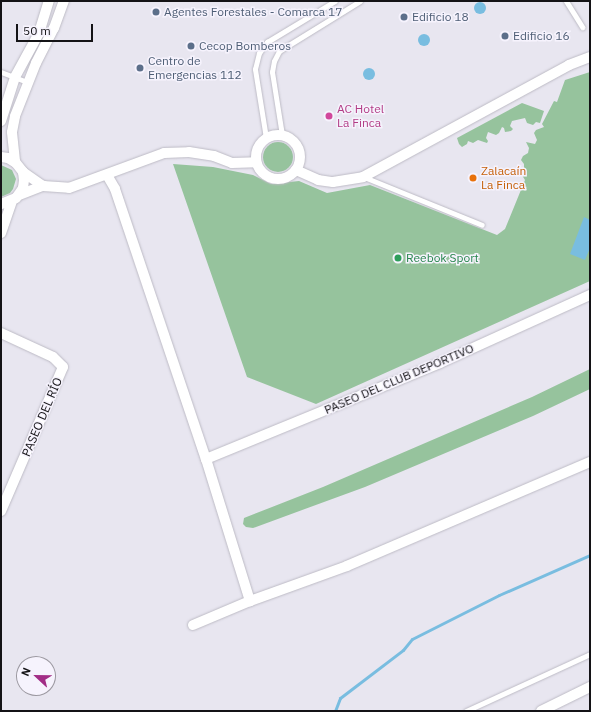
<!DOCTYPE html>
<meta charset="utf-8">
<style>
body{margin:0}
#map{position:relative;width:591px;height:712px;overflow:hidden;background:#e8e6f0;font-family:"IBM Plex Sans",sans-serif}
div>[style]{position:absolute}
.green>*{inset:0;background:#96c39d}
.round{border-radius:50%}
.water>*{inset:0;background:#79bde0}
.stream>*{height:3px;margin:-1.5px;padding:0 1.5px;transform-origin:1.5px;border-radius:1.5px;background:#79bde0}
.roads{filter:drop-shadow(0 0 1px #bdbbc5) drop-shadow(0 0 1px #bdbbc5)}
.lane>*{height:5px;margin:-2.5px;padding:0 2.5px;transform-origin:2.5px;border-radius:2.5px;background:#fff}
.street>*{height:10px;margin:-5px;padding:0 5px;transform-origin:5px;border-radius:5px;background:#fff}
.street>.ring{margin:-5px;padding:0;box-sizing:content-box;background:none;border:10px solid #fff;border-radius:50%}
.dots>*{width:11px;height:11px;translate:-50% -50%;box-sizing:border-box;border:2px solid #f6f3fd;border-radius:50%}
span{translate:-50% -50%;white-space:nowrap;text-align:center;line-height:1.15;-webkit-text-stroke:3px #f6f3fd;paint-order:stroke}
.service-label{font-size:12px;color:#4e5e75}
.left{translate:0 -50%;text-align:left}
.hotel-label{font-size:12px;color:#b23c85}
.food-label{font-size:12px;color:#c56008}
.leisure-label{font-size:12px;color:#27864d}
.street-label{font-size:12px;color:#141316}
.frame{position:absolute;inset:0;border:2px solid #141316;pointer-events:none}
.north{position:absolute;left:16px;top:656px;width:40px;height:40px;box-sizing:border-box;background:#f6f3fd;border:1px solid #9c99a1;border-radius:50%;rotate:292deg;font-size:11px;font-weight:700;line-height:16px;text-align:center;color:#141316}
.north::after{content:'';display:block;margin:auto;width:14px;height:18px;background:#a22d86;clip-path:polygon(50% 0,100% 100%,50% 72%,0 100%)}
.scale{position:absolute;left:16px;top:24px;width:77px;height:18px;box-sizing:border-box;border:2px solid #141316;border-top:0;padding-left:5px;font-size:12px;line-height:14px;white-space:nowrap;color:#141316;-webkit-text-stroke:3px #f6f3fd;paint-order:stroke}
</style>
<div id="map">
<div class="green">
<i style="clip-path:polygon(590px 72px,590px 281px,316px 404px,247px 377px,173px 164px,213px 167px,253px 175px,271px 184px,299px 181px,327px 193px,370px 185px,497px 235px,505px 229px,525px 180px,520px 172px,524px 169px,524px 164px,521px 160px,523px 156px,528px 153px,529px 148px,526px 142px,535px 144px,537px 140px,534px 133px,536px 130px,544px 127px,542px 124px,554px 101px,557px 102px,565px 80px)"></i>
<i style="clip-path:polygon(522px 103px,544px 111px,540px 123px,536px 122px,533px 125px,527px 123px,525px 118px,512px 121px,510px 126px,513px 129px,511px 131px,505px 132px,504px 128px,502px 127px,499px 133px,496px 135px,488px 132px,486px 138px,488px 141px,487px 143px,478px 140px,473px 143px,468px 141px,467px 144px,462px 147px,459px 144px,457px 138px)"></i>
<i class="round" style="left:263px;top:142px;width:30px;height:30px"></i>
<i style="clip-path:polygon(1px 165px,12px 170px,16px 179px,13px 189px,10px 193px,1px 197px)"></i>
<i style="clip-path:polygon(590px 369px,590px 389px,533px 416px,365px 487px,253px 528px,246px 527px,243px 524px,244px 518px,323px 487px,532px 397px)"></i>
</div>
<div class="water">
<i class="round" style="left:474px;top:2px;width:12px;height:12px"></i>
<i class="round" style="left:418px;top:34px;width:12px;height:12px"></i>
<i class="round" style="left:363px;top:68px;width:12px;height:12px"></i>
<i style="clip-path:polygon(584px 217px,590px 220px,590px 248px,585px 260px,570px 254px)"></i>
</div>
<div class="stream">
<i style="left:335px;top:711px;width:14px;rotate:-69deg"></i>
<i style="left:340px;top:698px;width:79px;rotate:-37.3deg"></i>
<i style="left:403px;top:650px;width:14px;rotate:-51deg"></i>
<i style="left:412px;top:639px;width:97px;rotate:-26.8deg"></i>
<i style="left:499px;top:595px;width:99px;rotate:-23.7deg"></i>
</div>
<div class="roads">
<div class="lane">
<i style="left:566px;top:1px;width:31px;rotate:58deg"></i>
<i style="left:1px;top:72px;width:28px;rotate:21deg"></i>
<i style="left:282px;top:135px;width:64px;rotate:-99deg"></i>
<i style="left:272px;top:72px;width:11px;rotate:-80deg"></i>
<i style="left:274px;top:61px;width:11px;rotate:-63deg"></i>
<i style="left:279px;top:51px;width:95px;rotate:-31.7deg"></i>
<i style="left:266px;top:138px;width:70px;rotate:-99.1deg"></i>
<i style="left:255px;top:69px;width:16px;rotate:-76deg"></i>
<i style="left:259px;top:53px;width:14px;rotate:-54deg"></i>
<i style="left:267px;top:42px;width:79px;rotate:-31.1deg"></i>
<i style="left:364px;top:177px;width:127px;rotate:22.1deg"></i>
<i style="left:466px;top:711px;width:136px;rotate:-24.7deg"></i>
</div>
<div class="street">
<i style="left:1px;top:121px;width:46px;rotate:-72.3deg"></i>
<i style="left:15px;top:77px;width:50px;rotate:-61.4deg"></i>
<i style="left:39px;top:33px;width:34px;rotate:-73deg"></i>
<i class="ring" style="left:256px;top:135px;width:34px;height:34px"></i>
<i style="left:1px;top:157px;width:7px;rotate:8deg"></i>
<i style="left:8px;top:158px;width:9px;rotate:32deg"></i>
<i style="left:16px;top:163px;width:11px;rotate:52deg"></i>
<i style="left:23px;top:172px;width:8px;rotate:83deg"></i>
<i style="left:24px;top:180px;width:8px;rotate:97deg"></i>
<i style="left:23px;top:188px;width:12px;rotate:125deg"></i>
<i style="left:16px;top:198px;width:16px;rotate:158deg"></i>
<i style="left:15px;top:161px;width:29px;rotate:-96deg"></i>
<i style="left:12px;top:132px;width:16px;rotate:-79deg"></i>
<i style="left:15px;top:116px;width:57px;rotate:-68.4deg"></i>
<i style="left:36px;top:63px;width:39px;rotate:-63deg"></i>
<i style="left:54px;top:28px;width:29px;rotate:-70deg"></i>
<i style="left:296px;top:170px;width:24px;rotate:24deg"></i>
<i style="left:318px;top:180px;width:15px;rotate:8deg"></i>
<i style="left:333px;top:182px;width:30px;rotate:-9deg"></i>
<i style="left:363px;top:177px;width:234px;rotate:-28.5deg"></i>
<i style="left:569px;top:65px;width:22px;rotate:-21deg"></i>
<i style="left:23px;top:172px;width:24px;rotate:35deg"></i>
<i style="left:43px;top:186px;width:26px;rotate:4deg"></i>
<i style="left:69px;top:188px;width:101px;rotate:-20.2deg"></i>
<i style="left:164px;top:153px;width:25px;rotate:-2deg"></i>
<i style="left:189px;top:152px;width:25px;rotate:9deg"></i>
<i style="left:214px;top:156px;width:19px;rotate:21deg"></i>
<i style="left:232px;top:163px;width:24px;rotate:-2deg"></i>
<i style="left:107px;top:175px;width:16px;rotate:60deg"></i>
<i style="left:115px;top:189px;width:285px;rotate:71.4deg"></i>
<i style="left:206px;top:459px;width:149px;rotate:72.8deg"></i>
<i style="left:19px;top:195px;width:26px;rotate:-21deg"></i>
<i style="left:1px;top:233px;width:34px;rotate:-71deg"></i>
<i style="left:1px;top:333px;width:57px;rotate:24.8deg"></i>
<i style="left:53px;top:357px;width:14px;rotate:45deg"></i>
<i style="left:63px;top:367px;width:157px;rotate:113.3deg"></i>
<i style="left:206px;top:459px;width:253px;rotate:-22.3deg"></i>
<i style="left:440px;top:363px;width:165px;rotate:-24.4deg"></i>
<i style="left:193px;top:625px;width:62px;rotate:-22.8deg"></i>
<i style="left:250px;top:601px;width:103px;rotate:-19.8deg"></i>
<i style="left:347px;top:566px;width:264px;rotate:-23.2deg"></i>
<i style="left:541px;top:711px;width:55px;rotate:-26.1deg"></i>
</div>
</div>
<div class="dots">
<i style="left:156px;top:12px;background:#5c6f8a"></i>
<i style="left:404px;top:17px;background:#5c6f8a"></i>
<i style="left:505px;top:36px;background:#5c6f8a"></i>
<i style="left:191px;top:46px;background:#5c6f8a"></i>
<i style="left:140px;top:68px;background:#5c6f8a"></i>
<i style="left:329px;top:116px;background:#d1479c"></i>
<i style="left:473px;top:178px;background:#e8710a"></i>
<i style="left:398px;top:258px;background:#2e9e5b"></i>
</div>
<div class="service-label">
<span class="left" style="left:164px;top:12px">Agentes Forestales - Comarca 17</span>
<span class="left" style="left:412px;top:17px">Edificio 18</span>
<span class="left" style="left:513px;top:36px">Edificio 16</span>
<span class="left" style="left:199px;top:46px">Cecop Bomberos</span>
<span class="left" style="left:148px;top:68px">Centro de<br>Emergencias 112</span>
</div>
<div class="hotel-label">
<span class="left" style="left:337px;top:116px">AC Hotel<br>La Finca</span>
</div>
<div class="food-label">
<span class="left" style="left:481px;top:178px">Zalacaín<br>La Finca</span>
</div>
<div class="leisure-label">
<span class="left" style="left:406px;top:258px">Reebok Sport</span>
</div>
<div class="street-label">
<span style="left:399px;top:379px;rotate:-23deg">PASEO DEL CLUB DEPORTIVO</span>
<span style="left:42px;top:417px;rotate:-67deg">PASEO DEL RÍO</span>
</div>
<div class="frame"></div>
<div class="north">N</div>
<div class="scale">50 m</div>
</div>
